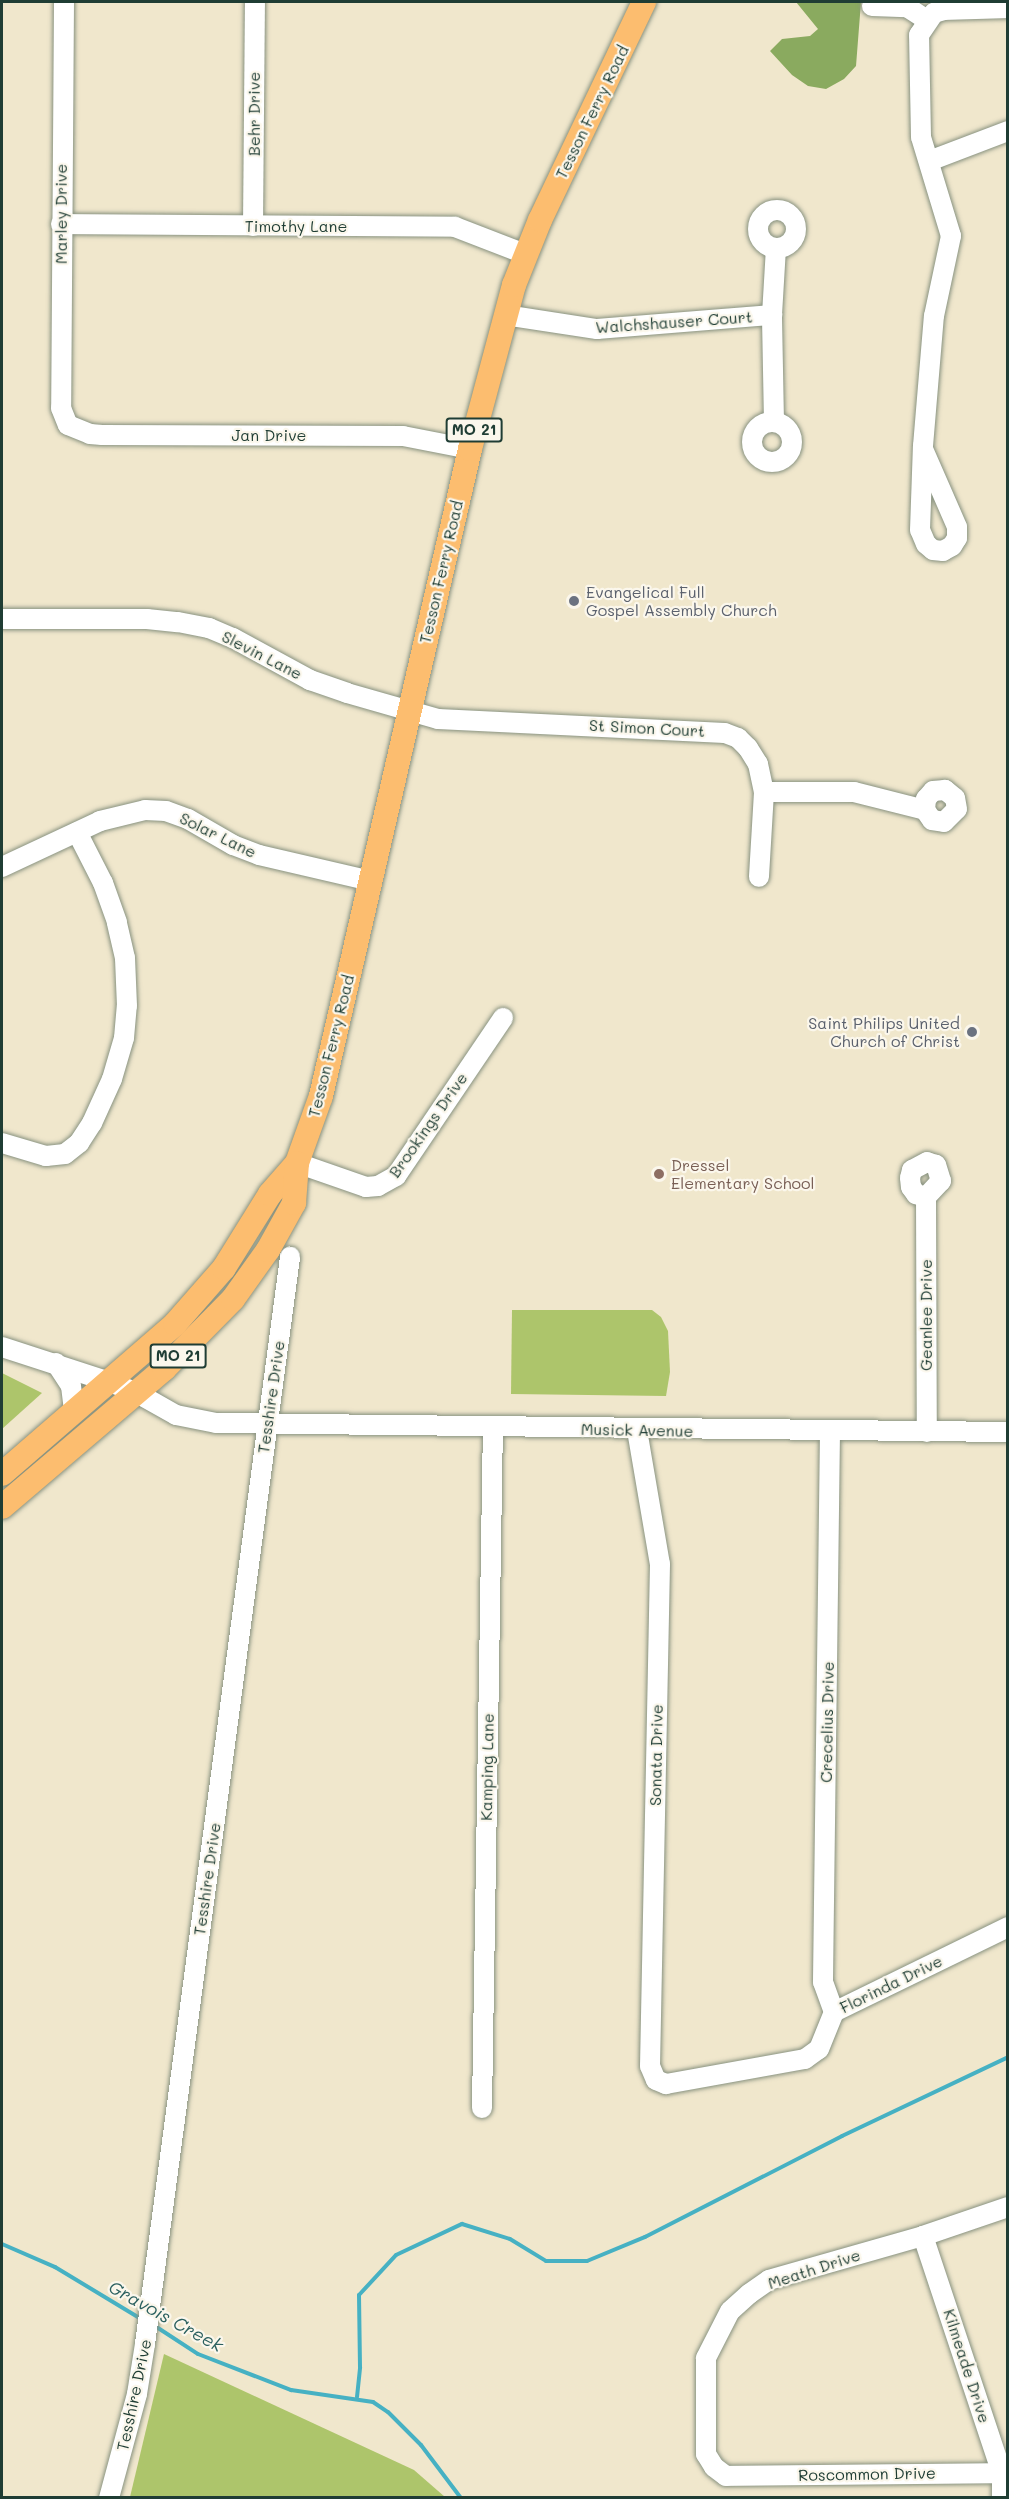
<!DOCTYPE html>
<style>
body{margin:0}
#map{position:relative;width:1009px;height:2499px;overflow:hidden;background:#f0e7cc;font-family:Mali,sans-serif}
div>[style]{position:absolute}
.green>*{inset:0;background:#adc56b}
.forest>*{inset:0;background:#8aaa5f}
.stream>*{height:4px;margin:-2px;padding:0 2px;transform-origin:2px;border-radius:2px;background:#46b1c3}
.roads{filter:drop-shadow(0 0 2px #889280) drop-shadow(0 0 2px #889280)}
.minor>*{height:20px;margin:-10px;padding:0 10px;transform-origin:10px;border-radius:10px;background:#fff}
.minor>.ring{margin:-10px;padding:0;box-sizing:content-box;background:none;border:20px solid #fff;border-radius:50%}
.major>*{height:24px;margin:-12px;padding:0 12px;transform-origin:12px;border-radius:12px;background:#fcbd6f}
.dots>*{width:16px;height:16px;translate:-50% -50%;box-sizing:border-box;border:3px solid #fbf7ec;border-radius:50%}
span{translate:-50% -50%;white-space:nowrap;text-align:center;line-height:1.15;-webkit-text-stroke:4.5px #fbf7ec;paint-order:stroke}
.shield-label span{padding:2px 4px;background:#fbf7ec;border:2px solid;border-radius:4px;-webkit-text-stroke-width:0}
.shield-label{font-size:15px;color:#1f3d34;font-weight:700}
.street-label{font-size:16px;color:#1f3d34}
.worship-label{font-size:16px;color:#5b616d}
.left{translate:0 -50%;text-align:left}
.right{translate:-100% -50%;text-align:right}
.education-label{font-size:16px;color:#785e54}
.water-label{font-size:18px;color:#2b605f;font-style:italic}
.frame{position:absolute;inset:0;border:3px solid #1f3d34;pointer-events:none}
</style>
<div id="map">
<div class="green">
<i style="clip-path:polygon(512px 1310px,652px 1310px,661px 1317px,668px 1331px,670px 1372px,666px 1396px,511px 1394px)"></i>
<i style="clip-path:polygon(2px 1373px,42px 1393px,2px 1429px)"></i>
<i style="clip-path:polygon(164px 2354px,414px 2470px,445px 2497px,130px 2497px)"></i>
</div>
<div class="forest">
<i style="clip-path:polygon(796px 2px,861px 2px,856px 66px,844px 79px,826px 89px,808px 86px,792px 75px,770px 51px,782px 39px,810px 36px,818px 29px)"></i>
</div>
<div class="stream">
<i style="left:2px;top:2244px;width:58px;rotate:23.5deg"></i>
<i style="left:55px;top:2267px;width:103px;rotate:31.1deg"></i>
<i style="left:155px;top:2326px;width:51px;rotate:33.1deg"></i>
<i style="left:198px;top:2354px;width:100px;rotate:21.2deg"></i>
<i style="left:291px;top:2390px;width:83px;rotate:8.3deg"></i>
<i style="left:373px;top:2402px;width:18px;rotate:34deg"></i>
<i style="left:388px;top:2412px;width:47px;rotate:45deg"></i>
<i style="left:421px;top:2445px;width:66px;rotate:53deg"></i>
<i style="left:357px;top:2397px;width:30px;rotate:-84deg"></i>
<i style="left:360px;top:2367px;width:72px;rotate:-90.8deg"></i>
<i style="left:359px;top:2295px;width:54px;rotate:-47.2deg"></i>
<i style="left:396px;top:2255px;width:73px;rotate:-25.2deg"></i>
<i style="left:462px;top:2224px;width:50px;rotate:17.4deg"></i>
<i style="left:510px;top:2239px;width:42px;rotate:31.4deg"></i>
<i style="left:546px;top:2261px;width:41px"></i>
<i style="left:587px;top:2261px;width:63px;rotate:-22.5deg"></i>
<i style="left:645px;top:2237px;width:221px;rotate:-27.1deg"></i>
<i style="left:842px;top:2136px;width:184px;rotate:-25.4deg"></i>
</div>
<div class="roads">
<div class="minor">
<i style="left:64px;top:2px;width:406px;rotate:90.4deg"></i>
<i style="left:61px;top:408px;width:18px;rotate:68deg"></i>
<i style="left:68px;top:425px;width:24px;rotate:22deg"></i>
<i style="left:90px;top:434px;width:12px;rotate:5deg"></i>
<i style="left:102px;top:435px;width:301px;rotate:0.2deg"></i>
<i style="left:403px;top:436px;width:68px;rotate:11deg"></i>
<i style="left:872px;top:6px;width:35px;rotate:2deg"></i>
<i style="left:907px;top:7px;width:24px;rotate:33deg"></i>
<i style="left:929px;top:161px;width:85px;rotate:-20.8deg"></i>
<i class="ring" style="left:758px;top:210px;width:18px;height:18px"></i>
<i style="left:61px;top:224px;width:394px;rotate:0.4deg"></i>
<i style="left:455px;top:227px;width:75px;rotate:21.1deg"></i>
<i style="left:253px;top:226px;width:224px;rotate:-89.5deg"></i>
<i style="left:505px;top:315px;width:93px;rotate:8.7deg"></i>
<i style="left:597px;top:329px;width:176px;rotate:-4.6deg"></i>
<i style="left:774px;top:422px;width:107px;rotate:-91.1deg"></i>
<i style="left:772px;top:315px;width:67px;rotate:-86.6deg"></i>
<i class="ring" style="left:752px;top:422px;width:20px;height:20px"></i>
<i style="left:923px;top:449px;width:85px;rotate:66.4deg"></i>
<i style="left:957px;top:527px;width:11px;rotate:90deg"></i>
<i style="left:957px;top:538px;width:9px;rotate:122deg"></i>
<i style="left:952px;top:546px;width:10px;rotate:151deg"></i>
<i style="left:943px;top:551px;width:10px;rotate:-174deg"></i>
<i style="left:933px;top:550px;width:9px;rotate:-139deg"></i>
<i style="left:926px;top:544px;width:15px;rotate:-113deg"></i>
<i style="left:920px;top:530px;width:84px;rotate:-88deg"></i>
<i style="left:923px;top:446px;width:130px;rotate:-85.2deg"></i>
<i style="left:934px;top:316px;width:82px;rotate:-78deg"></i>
<i style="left:951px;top:236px;width:103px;rotate:-106.9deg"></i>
<i style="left:921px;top:137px;width:102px;rotate:-91.1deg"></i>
<i style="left:919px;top:35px;width:27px;rotate:-56deg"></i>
<i style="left:934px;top:13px;width:10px;rotate:-17deg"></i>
<i style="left:944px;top:10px;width:64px;rotate:-1.8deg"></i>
<i style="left:2px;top:619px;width:145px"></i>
<i style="left:147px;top:619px;width:31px;rotate:6deg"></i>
<i style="left:178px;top:622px;width:32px;rotate:11deg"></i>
<i style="left:209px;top:628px;width:26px;rotate:23deg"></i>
<i style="left:233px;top:638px;width:88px;rotate:28.6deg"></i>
<i style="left:310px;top:680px;width:39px;rotate:19deg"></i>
<i style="left:347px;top:693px;width:95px;rotate:15.9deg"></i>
<i style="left:438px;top:719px;width:287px;rotate:2.8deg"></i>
<i style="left:725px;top:733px;width:14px;rotate:21deg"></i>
<i style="left:738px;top:738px;width:14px;rotate:45deg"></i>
<i style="left:748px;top:748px;width:19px;rotate:58deg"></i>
<i style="left:758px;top:764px;width:29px;rotate:78deg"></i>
<i style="left:764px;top:792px;width:85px;rotate:93.4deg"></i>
<i style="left:764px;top:792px;width:90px"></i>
<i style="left:854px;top:792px;width:73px;rotate:14.2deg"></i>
<i style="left:925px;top:810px;width:12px;rotate:55deg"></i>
<i style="left:932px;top:820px;width:12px;rotate:9deg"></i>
<i style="left:944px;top:822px;width:18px;rotate:-45deg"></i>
<i style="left:957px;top:809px;width:11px;rotate:-100deg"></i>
<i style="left:955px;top:798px;width:13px;rotate:-141deg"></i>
<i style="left:945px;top:790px;width:12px;rotate:175deg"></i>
<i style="left:933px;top:791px;width:11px;rotate:131deg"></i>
<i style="left:926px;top:799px;width:11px;rotate:95deg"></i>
<i style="left:2px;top:867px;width:108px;rotate:-25.1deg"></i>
<i style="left:100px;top:821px;width:46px;rotate:-13.7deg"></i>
<i style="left:145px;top:810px;width:21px;rotate:3deg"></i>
<i style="left:166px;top:811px;width:23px;rotate:20deg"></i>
<i style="left:188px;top:819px;width:52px;rotate:30deg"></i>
<i style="left:233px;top:845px;width:28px;rotate:21deg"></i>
<i style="left:259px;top:855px;width:115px;rotate:13.1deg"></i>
<i style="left:2px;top:1143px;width:46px;rotate:16.5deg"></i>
<i style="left:46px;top:1156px;width:19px;rotate:-6deg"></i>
<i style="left:65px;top:1154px;width:18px;rotate:-38deg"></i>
<i style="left:79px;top:1143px;width:24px;rotate:-57deg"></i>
<i style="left:92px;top:1123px;width:48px;rotate:-65.6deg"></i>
<i style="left:112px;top:1079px;width:43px;rotate:-73.7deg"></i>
<i style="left:124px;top:1038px;width:32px;rotate:-85deg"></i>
<i style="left:127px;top:1006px;width:48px;rotate:-92.4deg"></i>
<i style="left:125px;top:958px;width:37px;rotate:-103deg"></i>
<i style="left:117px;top:922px;width:41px;rotate:-109.7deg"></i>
<i style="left:103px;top:883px;width:57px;rotate:-117deg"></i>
<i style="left:297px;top:1163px;width:73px;rotate:19.2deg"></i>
<i style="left:366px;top:1187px;width:12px;rotate:-5deg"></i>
<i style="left:378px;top:1186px;width:21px;rotate:-29deg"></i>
<i style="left:396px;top:1176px;width:191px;rotate:-55.9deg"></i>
<i style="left:926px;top:1197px;width:22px;rotate:-47deg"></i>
<i style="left:941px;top:1181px;width:17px;rotate:-107deg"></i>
<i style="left:936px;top:1165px;width:9px;rotate:-162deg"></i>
<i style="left:927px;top:1162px;width:17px;rotate:152deg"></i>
<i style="left:912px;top:1170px;width:8px;rotate:104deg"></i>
<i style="left:910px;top:1178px;width:9px;rotate:84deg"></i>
<i style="left:911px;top:1187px;width:9px;rotate:54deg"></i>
<i style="left:916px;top:1194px;width:10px;rotate:17deg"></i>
<i style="left:926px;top:1197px;width:235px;rotate:89.8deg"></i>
<i style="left:2px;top:1347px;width:114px;rotate:18deg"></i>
<i style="left:110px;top:1382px;width:29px;rotate:22deg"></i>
<i style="left:137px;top:1393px;width:45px;rotate:29.4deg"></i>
<i style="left:176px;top:1415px;width:41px;rotate:11.3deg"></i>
<i style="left:216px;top:1423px;width:792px;rotate:0.65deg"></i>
<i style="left:56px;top:1363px;width:27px;rotate:57deg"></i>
<i style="left:71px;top:1386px;width:26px;rotate:83deg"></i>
<i style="left:637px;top:1430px;width:136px;rotate:80.3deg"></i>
<i style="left:660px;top:1564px;width:502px;rotate:91.14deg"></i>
<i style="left:650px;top:2066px;width:15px;rotate:67deg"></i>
<i style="left:656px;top:2080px;width:11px;rotate:22deg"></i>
<i style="left:666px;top:2084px;width:141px;rotate:-10.2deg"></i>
<i style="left:805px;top:2059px;width:17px;rotate:-36deg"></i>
<i style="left:819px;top:2049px;width:40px;rotate:-68deg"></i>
<i style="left:834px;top:2012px;width:194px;rotate:-26deg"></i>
<i style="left:830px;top:1431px;width:551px;rotate:90.73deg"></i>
<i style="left:823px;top:1982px;width:32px;rotate:70deg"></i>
<i style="left:482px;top:2108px;width:682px;rotate:-89.08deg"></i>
<i style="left:1008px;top:2207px;width:90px;rotate:161.2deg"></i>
<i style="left:923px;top:2236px;width:160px;rotate:164.1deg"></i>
<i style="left:769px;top:2280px;width:24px;rotate:145deg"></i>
<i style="left:749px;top:2294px;width:25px;rotate:138deg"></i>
<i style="left:730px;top:2311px;width:53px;rotate:117.1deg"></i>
<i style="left:706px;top:2358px;width:96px;rotate:90deg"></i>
<i style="left:706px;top:2454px;width:15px;rotate:58deg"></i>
<i style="left:714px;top:2467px;width:15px;rotate:37deg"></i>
<i style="left:726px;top:2476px;width:282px;rotate:-0.6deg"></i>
<i style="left:923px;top:2236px;width:250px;rotate:71.6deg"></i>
<i style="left:1002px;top:2473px;width:25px;rotate:90deg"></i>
<i style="left:109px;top:2498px;width:108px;rotate:-74.9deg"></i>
<i style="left:137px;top:2394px;width:51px;rotate:-80.9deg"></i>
<i style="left:145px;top:2344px;width:1097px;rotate:-82.4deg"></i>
</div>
<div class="major">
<i style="left:2px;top:1474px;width:229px;rotate:-40.9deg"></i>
<i style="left:175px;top:1324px;width:74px;rotate:-48.8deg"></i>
<i style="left:224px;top:1268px;width:87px;rotate:-58.1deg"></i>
<i style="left:270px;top:1194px;width:41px;rotate:-48.9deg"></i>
<i style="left:297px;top:1163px;width:71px;rotate:-70.3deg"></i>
<i style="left:321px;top:1096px;width:664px;rotate:-77.03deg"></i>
<i style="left:470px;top:449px;width:170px;rotate:-75deg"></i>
<i style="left:514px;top:285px;width:70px;rotate:-68.2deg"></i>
<i style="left:540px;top:220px;width:242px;rotate:-64.5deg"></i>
<i style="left:2px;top:1507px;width:213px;rotate:-40.4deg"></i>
<i style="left:164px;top:1369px;width:98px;rotate:-45.4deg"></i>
<i style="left:233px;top:1299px;width:60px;rotate:-54.5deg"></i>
<i style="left:268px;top:1250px;width:54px;rotate:-61deg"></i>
<i style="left:294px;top:1203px;width:40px;rotate:-85.7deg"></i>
</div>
</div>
<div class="dots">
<i style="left:574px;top:601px;background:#6b7280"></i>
<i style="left:972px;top:1032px;background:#6b7280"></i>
<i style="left:659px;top:1174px;background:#8d6e63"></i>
</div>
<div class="shield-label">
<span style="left:474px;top:430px">MO 21</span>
<span style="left:178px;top:1356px">MO 21</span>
</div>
<div class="street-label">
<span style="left:592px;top:112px;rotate:-64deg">Tesson Ferry Road</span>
<span style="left:254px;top:114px;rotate:-90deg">Behr Drive</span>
<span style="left:61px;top:214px;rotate:-90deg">Marley Drive</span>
<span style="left:296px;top:226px">Timothy Lane</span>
<span style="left:674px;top:322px;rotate:-4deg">Walchshauser Court</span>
<span style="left:269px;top:435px">Jan Drive</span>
<span style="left:441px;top:572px;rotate:-77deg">Tesson Ferry Road</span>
<span style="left:262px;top:655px;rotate:27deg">Slevin Lane</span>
<span style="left:647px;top:728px;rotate:3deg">St Simon Court</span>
<span style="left:218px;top:835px;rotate:26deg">Solar Lane</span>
<span style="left:331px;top:1046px;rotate:-76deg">Tesson Ferry Road</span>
<span style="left:428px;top:1125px;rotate:-55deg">Brookings Drive</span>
<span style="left:926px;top:1315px;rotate:-90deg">Geanlee Drive</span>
<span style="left:271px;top:1397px;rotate:-82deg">Tesshire Drive</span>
<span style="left:637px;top:1430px;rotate:1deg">Musick Avenue</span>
<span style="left:827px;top:1722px;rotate:-89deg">Crecelius Drive</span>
<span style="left:656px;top:1755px;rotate:-89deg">Sonata Drive</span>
<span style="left:487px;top:1767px;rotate:-89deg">Kamping Lane</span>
<span style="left:207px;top:1879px;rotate:-82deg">Tesshire Drive</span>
<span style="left:891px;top:1984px;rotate:-26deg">Florinda Drive</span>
<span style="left:814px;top:2269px;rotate:-18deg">Meath Drive</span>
<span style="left:967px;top:2366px;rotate:72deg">Kilmeade Drive</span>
<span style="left:134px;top:2395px;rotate:-78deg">Tesshire Drive</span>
<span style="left:867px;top:2474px;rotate:-1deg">Roscommon Drive</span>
</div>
<div class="worship-label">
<span class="left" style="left:586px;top:601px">Evangelical Full<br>Gospel Assembly Church</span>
<span class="right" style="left:960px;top:1032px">Saint Philips United<br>Church of Christ</span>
</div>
<div class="education-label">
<span class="left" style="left:671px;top:1174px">Dressel<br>Elementary School</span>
</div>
<div class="water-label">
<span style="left:166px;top:2316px;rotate:29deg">Gravois Creek</span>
</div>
<div class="frame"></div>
</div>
